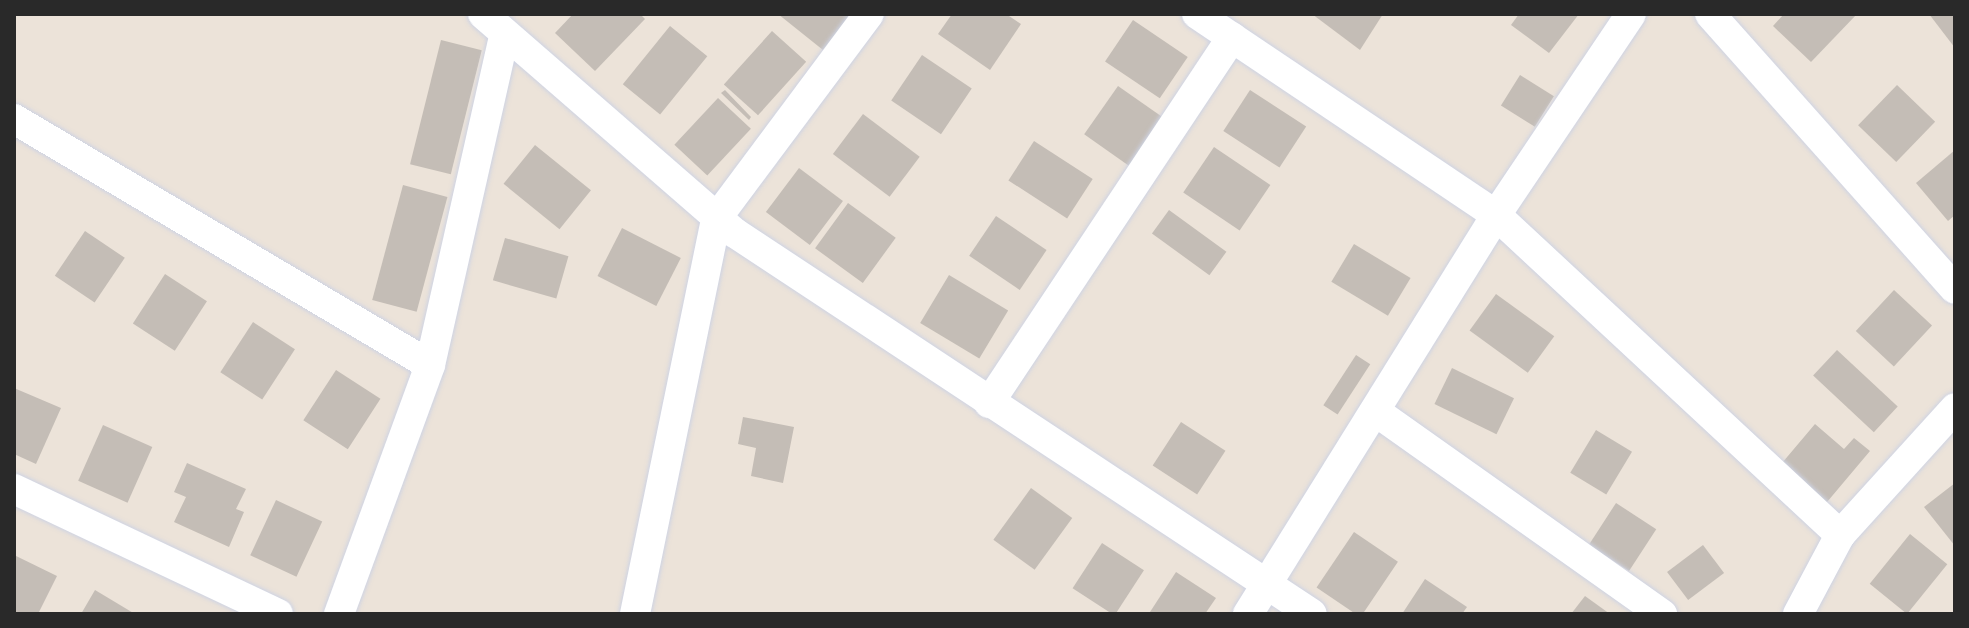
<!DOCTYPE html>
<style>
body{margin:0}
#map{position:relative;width:1969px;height:628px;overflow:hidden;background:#ece3d9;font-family:Signika,sans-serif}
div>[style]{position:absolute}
.building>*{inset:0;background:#c4bdb6;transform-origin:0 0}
.roads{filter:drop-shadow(0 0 2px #ced3e3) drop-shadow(0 0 2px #ced3e3)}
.minor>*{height:30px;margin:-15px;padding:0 15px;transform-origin:15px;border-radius:15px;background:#fff}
span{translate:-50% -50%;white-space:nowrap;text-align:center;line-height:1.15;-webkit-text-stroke:7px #fff;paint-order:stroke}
.frame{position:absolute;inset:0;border:16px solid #292929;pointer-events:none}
</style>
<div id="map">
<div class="building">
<i style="clip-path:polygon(573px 14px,640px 14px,645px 19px,595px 71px,555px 33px)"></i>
<i style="clip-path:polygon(778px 14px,851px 14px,823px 50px)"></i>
<i style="clip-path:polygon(952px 14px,1006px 14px,1021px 24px,990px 70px,938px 34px)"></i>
<i style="clip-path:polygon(1312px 14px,1383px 14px,1360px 50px)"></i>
<i style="clip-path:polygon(1519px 14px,1579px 14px,1549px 53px,1511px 25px)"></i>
<i style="clip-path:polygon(1784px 14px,1857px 14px,1811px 62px,1773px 26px)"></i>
<i style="clip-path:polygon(1929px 14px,1955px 14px,1955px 48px)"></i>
<i style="left:1133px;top:20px;width:66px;height:50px;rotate:34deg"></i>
<i style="left:670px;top:26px;width:48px;height:75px;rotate:39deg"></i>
<i style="left:772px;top:31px;width:46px;height:72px;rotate:42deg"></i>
<i style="left:441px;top:40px;width:42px;height:128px;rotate:14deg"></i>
<i style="left:922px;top:55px;width:60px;height:55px;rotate:34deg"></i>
<i style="left:1520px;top:75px;width:40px;height:36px;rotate:32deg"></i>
<i style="left:1897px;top:85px;width:53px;height:56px;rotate:44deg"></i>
<i style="left:1118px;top:86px;width:55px;height:59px;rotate:35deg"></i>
<i style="clip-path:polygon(725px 90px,751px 117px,749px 120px,721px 93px)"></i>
<i style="left:1250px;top:90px;width:67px;height:49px;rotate:33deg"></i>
<i style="left:718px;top:98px;width:45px;height:64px;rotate:43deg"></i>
<i style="left:863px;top:114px;width:71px;height:50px;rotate:37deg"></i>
<i style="left:1034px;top:141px;width:70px;height:47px;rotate:33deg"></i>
<i style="left:535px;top:145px;width:72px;height:50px;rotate:39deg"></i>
<i style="left:1214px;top:147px;width:68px;height:55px;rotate:34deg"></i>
<i style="clip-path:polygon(1955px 150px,1955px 215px,1948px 221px,1916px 183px)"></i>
<i style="left:799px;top:168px;width:55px;height:55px;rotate:37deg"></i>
<i style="left:403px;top:185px;width:46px;height:119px;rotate:15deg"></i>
<i style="left:848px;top:203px;width:59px;height:56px;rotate:36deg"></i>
<i style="left:1169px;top:210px;width:71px;height:29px;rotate:36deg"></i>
<i style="left:996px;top:216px;width:61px;height:48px;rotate:34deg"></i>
<i style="left:622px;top:228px;width:66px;height:54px;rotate:27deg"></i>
<i style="left:85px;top:231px;width:48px;height:54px;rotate:34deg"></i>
<i style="left:505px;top:238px;width:66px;height:44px;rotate:16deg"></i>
<i style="left:1354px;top:244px;width:66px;height:44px;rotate:31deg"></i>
<i style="left:165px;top:274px;width:50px;height:59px;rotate:33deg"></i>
<i style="left:949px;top:275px;width:69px;height:56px;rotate:31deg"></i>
<i style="left:1894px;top:290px;width:52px;height:56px;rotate:43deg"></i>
<i style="left:1496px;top:294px;width:72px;height:45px;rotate:36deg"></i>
<i style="left:253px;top:322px;width:50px;height:60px;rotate:33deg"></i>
<i style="left:1837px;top:350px;width:83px;height:35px;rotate:43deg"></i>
<i style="left:1356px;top:355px;width:17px;height:60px;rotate:33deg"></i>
<i style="left:1452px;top:368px;width:69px;height:40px;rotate:26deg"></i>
<i style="left:336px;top:370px;width:53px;height:60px;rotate:33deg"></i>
<i style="clip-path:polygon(14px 388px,61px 408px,36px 464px,14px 454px)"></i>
<i style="clip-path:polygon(743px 417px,794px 427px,783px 483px,751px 476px,756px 448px,738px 444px)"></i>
<i style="left:1181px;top:422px;width:53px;height:52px;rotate:33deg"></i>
<i style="clip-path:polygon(1815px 424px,1844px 449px,1854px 438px,1870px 451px,1822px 508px,1776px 470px)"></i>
<i style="left:103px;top:425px;width:54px;height:61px;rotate:24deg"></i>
<i style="left:1596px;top:430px;width:42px;height:50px;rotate:31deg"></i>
<i style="clip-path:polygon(187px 463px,246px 489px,236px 509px,244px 512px,229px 547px,174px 522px,186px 497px,174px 492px)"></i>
<i style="clip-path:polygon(1955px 483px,1955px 546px,1924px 507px)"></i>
<i style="left:1031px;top:488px;width:51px;height:64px;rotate:36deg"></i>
<i style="left:276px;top:500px;width:51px;height:61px;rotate:25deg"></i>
<i style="left:1616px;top:503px;width:48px;height:50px;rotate:33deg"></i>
<i style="left:1354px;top:532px;width:53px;height:67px;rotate:34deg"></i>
<i style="left:1910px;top:534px;width:48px;height:64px;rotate:39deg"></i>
<i style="left:1102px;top:543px;width:50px;height:54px;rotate:33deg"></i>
<i style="left:1703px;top:545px;width:35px;height:45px;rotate:53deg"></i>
<i style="clip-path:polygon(14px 555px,57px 576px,38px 614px,14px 614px)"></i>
<i style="clip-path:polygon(1176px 572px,1216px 598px,1205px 614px,1150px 612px)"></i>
<i style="clip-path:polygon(1425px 579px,1467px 607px,1462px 614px,1402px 614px)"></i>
<i style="clip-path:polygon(95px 590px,135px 614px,81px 614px)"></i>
<i style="clip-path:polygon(1585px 596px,1610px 614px,1571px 614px)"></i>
</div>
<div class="roads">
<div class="minor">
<i style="left:483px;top:14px;width:334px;rotate:41deg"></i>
<i style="left:735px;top:233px;width:691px;rotate:33.44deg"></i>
<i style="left:1197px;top:14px;width:360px;rotate:33.9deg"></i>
<i style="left:1496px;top:215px;width:470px;rotate:42.9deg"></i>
<i style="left:1710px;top:14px;width:368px;rotate:48.3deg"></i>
<i style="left:14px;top:119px;width:483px;rotate:30.6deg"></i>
<i style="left:989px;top:403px;width:439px;rotate:-56.4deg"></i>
<i style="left:1375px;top:411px;width:352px;rotate:35.3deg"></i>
<i style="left:14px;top:489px;width:292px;rotate:25.3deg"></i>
<i style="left:339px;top:614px;width:265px;rotate:-69.9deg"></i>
<i style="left:430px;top:365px;width:337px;rotate:-77.3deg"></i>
<i style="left:635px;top:614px;width:403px;rotate:-78.4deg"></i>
<i style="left:716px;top:219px;width:256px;rotate:-53.3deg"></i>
<i style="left:1248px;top:614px;width:470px;rotate:-58.1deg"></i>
<i style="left:1496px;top:215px;width:242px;rotate:-56.1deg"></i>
<i style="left:1798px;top:614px;width:89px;rotate:-62deg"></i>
<i style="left:1840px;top:535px;width:171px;rotate:-47.8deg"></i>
</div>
</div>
<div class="frame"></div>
</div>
